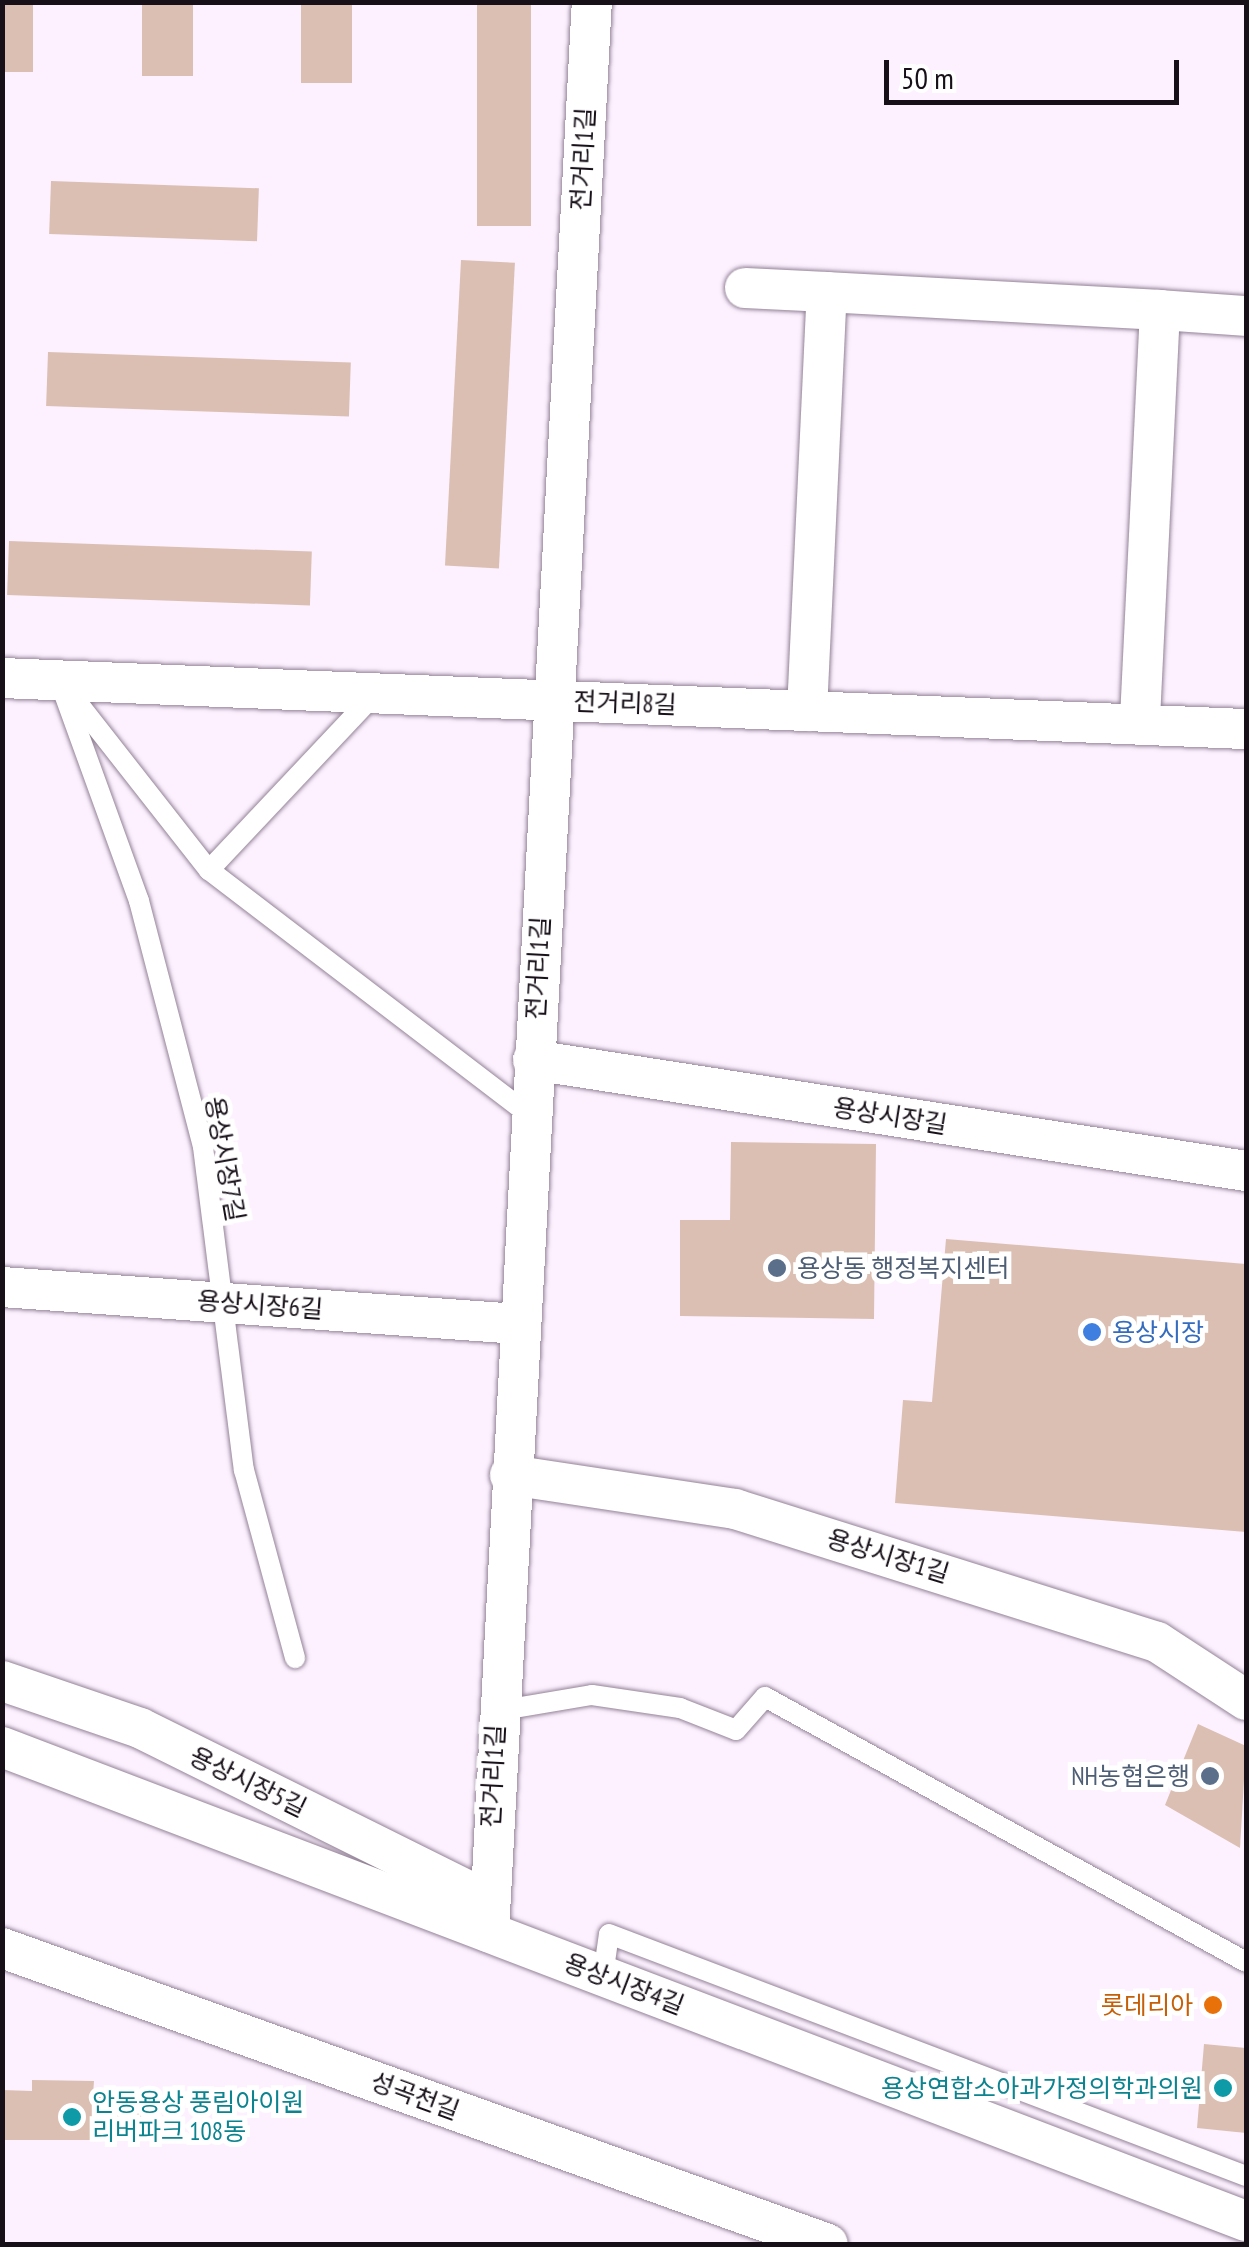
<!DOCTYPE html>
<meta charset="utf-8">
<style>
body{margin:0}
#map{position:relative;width:1249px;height:2247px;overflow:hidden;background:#fdf1ff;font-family:"PT Sans Narrow","Noto Sans KR",sans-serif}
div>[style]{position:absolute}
.building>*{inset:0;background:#dbbfb2;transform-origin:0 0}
.roads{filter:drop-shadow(0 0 2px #938297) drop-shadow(0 0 2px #938297)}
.service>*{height:20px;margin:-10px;padding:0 10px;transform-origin:10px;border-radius:10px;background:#fff}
.minor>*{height:40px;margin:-20px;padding:0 20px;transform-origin:20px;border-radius:20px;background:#fff}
.dots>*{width:28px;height:28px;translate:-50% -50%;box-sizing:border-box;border:5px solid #fff;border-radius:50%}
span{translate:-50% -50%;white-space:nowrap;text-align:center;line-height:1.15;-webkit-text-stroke:10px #fff;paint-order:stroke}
.street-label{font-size:25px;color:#171018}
.service-label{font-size:25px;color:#4e5e75}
.left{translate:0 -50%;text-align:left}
.right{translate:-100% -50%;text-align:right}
.shop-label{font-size:25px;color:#366cbe}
.food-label{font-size:25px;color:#c56008}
.culture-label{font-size:25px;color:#0d838f}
.frame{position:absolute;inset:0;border:5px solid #171018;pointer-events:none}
.scale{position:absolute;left:884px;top:60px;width:295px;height:45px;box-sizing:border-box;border:5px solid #171018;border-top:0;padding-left:12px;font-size:30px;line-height:35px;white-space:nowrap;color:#171018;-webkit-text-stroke:8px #fff;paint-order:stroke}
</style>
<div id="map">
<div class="building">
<i style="left:2px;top:2px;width:31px;height:70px"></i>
<i style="left:142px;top:2px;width:51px;height:74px"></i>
<i style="left:301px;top:2px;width:51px;height:81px"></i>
<i style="left:477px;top:2px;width:54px;height:224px"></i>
<i style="left:51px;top:181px;width:208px;height:53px;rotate:2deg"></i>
<i style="left:461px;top:260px;width:54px;height:306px;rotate:3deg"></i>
<i style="left:48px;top:352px;width:303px;height:54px;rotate:2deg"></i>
<i style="left:9px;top:541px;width:303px;height:54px;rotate:2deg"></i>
<i style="clip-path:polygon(731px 1142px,876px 1144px,874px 1319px,680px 1316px,680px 1220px,730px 1220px)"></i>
<i style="clip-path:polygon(946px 1239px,1246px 1264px,1246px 1532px,895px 1503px,903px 1400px,932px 1402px)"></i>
<i style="clip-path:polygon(1198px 1724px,1246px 1746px,1240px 1848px,1165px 1805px)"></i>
<i style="clip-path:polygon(1204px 2044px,1246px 2048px,1246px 2133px,1197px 2128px)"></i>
<i style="clip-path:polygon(32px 2080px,94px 2081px,93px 2095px,141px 2097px,140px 2140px,2px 2140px,2px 2090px,32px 2091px)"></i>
</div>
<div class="roads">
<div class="service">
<i style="left:59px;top:680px;width:235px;rotate:70.1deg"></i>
<i style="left:139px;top:901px;width:254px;rotate:75.4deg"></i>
<i style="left:203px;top:1147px;width:326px;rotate:82.8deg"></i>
<i style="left:244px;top:1470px;width:195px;rotate:74.8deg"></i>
<i style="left:70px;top:693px;width:225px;rotate:51.9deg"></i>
<i style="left:209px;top:870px;width:404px;rotate:37.4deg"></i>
<i style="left:209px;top:870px;width:243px;rotate:-46.7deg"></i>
<i style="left:497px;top:1711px;width:96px;rotate:-9.6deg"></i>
<i style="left:592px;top:1695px;width:89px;rotate:8.4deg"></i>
<i style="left:680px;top:1708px;width:60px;rotate:21.4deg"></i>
<i style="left:736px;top:1730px;width:44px;rotate:-48.7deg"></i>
<i style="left:765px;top:1697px;width:549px;rotate:28.85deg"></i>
<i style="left:603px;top:1976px;width:42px;rotate:-81.9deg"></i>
<i style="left:609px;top:1934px;width:681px;rotate:20.8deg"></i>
</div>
<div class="minor">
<i style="left:745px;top:288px;width:82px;rotate:2.8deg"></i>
<i style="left:1160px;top:310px;width:86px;rotate:4deg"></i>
<i style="left:2px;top:678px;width:1245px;rotate:2.35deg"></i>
<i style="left:807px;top:711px;width:419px;rotate:-87.3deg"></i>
<i style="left:827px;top:292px;width:333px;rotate:3.1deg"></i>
<i style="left:1160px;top:310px;width:414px;rotate:92.8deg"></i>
<i style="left:533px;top:1060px;width:722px;rotate:8.85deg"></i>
<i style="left:2px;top:1287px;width:517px;rotate:4.1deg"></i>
<i style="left:510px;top:1475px;width:228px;rotate:8.6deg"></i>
<i style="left:735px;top:1509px;width:442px;rotate:17.5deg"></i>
<i style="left:1157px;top:1642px;width:106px;rotate:33.1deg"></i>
<i style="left:2px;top:1681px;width:146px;rotate:18.8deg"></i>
<i style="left:140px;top:1728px;width:386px;rotate:26.4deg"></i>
<i style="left:2px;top:1747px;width:1331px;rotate:20.86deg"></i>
<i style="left:489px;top:1932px;width:1933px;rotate:-86.95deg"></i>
<i style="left:2px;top:1948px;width:877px;rotate:19.72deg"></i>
</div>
</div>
<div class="dots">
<i style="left:777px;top:1268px;background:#5c6f8a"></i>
<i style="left:1092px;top:1332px;background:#3f7fe0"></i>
<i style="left:1210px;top:1776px;background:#5c6f8a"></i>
<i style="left:1213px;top:2005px;background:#e8710a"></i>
<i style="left:1223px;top:2088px;background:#0f9aa8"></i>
<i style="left:72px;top:2117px;background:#0f9aa8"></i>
</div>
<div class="street-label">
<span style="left:583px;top:159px;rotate:-87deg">전거리1길</span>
<span style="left:625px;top:703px;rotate:2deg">전거리8길</span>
<span style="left:538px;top:968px;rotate:-87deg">전거리1길</span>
<span style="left:890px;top:1116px;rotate:9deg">용상시장길</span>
<span style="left:225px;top:1159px;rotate:80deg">용상시장7길</span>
<span style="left:260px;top:1305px;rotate:4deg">용상시장6길</span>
<span style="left:888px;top:1556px;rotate:17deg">용상시장1길</span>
<span style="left:493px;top:1776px;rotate:-87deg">전거리1길</span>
<span style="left:248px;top:1782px;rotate:26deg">용상시장5길</span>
<span style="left:624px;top:1984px;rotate:21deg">용상시장4길</span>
<span style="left:415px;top:2096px;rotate:20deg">성곡천길</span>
</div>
<div class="service-label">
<span class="left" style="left:797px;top:1268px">용상동 행정복지센터</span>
<span class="right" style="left:1190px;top:1776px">NH농협은행</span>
</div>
<div class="shop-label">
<span class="left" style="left:1112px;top:1332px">용상시장</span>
</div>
<div class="food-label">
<span class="right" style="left:1193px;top:2005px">롯데리아</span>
</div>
<div class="culture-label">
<span class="right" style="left:1203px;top:2088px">용상연합소아과가정의학과의원</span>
<span class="left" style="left:92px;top:2117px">안동용상 풍림아이원<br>리버파크 108동</span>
</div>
<div class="frame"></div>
<div class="scale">50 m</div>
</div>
